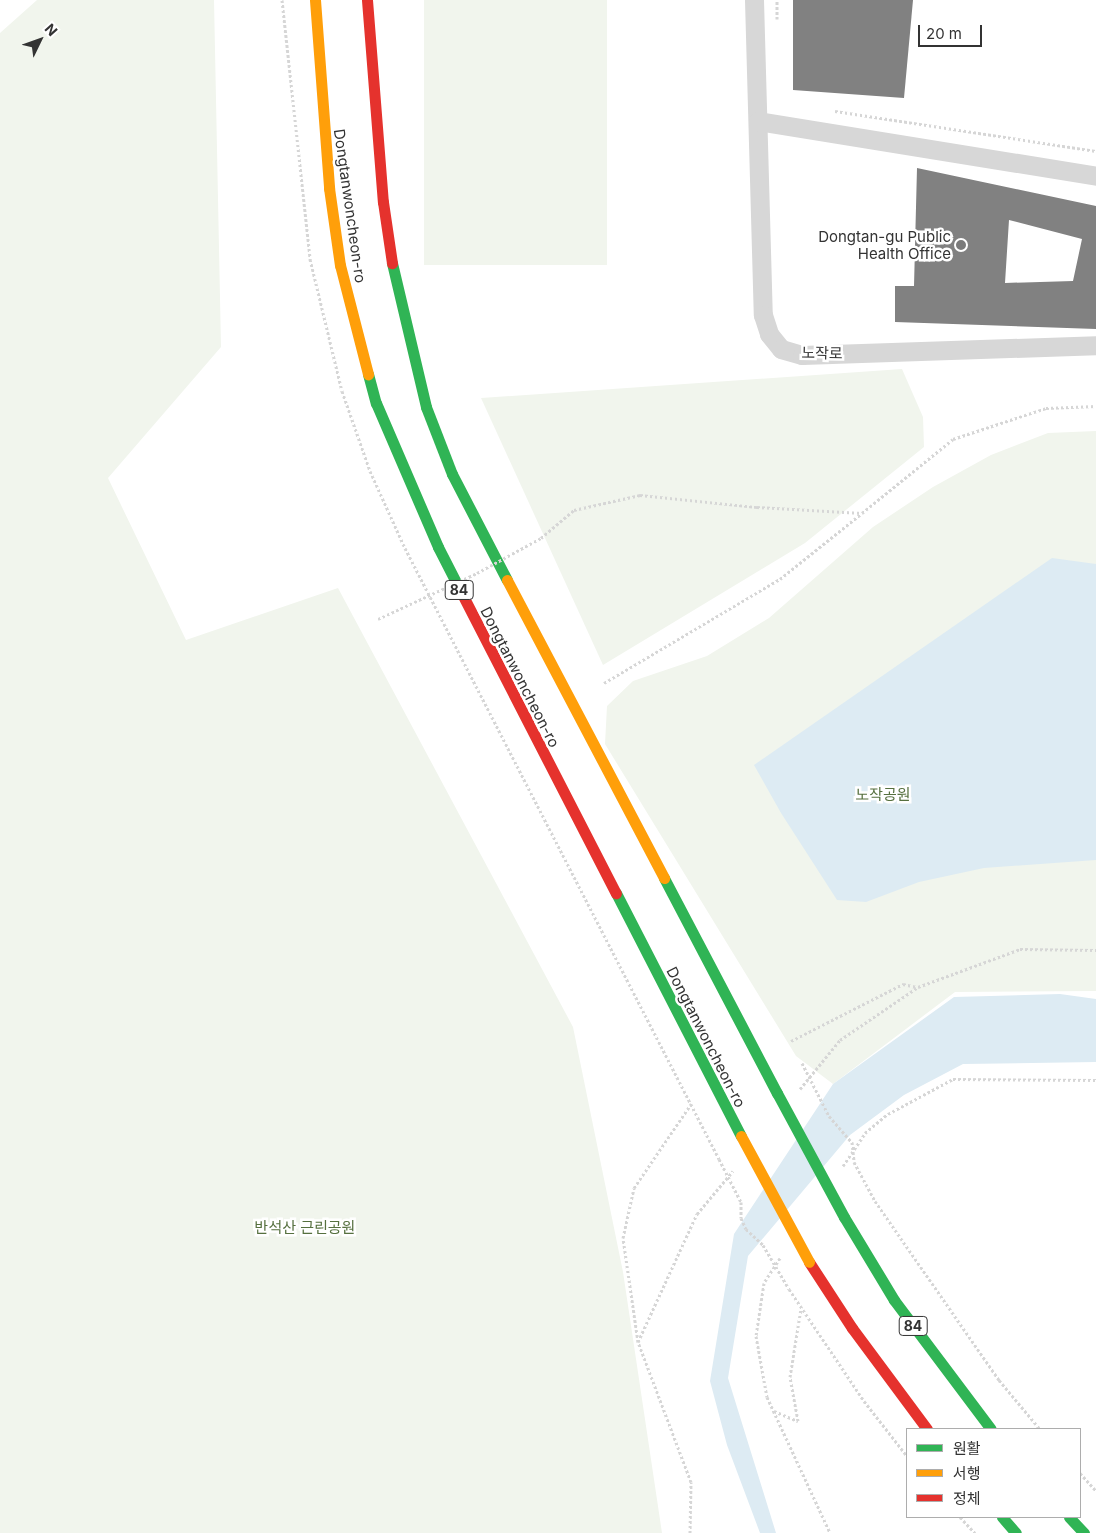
<!DOCTYPE html>
<meta charset="utf-8">
<style>
body{margin:0}
#map{position:relative;width:1096px;height:1533px;overflow:hidden;background:#fff;font-family:Inter,"Noto Sans KR",sans-serif}
div>[style]{position:absolute}
.green>*{inset:0;background:#f1f5ed;transform-origin:0 0}
.water>*{inset:0;background:#ddebf3}
.building>*{inset:0;background:#818181}
.path>*{height:3px;margin-top:-1.5px;transform-origin:0;background:repeating-linear-gradient(90deg,#d6d6d6 0 2.5px,transparent 0 5px)}
.street>*{height:19px;margin:-9.5px;padding:0 9.5px;transform-origin:9.5px;border-radius:9.5px;background:#d7d7d7}
.fast>*{height:11px;margin:-5.5px;padding:0 5.5px;transform-origin:5.5px;border-radius:5.5px;background:#30b455}
.slow>*{height:11px;margin:-5.5px;padding:0 5.5px;transform-origin:5.5px;border-radius:5.5px;background:#ff9f0a}
.jam>*{height:11px;margin:-5.5px;padding:0 5.5px;transform-origin:5.5px;border-radius:5.5px;background:#e5322d}
.path-bridge>*{height:3px;margin-top:-1.5px;transform-origin:0;background:repeating-linear-gradient(90deg,#d6d6d6 0 2.5px,transparent 0 5px)}
.fast-bridge>*{height:11px;margin:-5.5px;padding:0 5.5px;transform-origin:5.5px;border-radius:5.5px;background:#30b455}
.slow-bridge>*{height:11px;margin:-5.5px;padding:0 5.5px;transform-origin:5.5px;border-radius:5.5px;background:#ff9f0a}
.dots>*{width:14px;height:14px;translate:-50% -50%;box-sizing:border-box;border:2px solid #fff;border-radius:50%}
span{translate:-50% -50%;white-space:nowrap;text-align:center;line-height:1.15;-webkit-text-stroke:5px #fff;paint-order:stroke}
.shield-label span{padding:1px 4px;background:#fff;border:1px solid;border-radius:4px;-webkit-text-stroke-width:0}
.shield-label{font-size:14px;color:#333;font-weight:700}
.street-label{font-size:15px;color:#333}
.poi-label{font-size:15px;color:#333}
.right{translate:-100% -50%;text-align:right}
.park-label{font-size:15px;color:#56703f}
.legend{position:absolute;left:906px;top:1428px;width:175px;height:90px;box-sizing:border-box;background:#fff;border:1px solid #adadad;margin:0;padding:6px 9px;list-style:none;font-size:15px;color:#333}
.legend li{display:flex;align-items:center;gap:10px;height:25px}
.legend b{width:25px;border:1px solid #adadad}
.north{position:absolute;left:15px;top:15px;width:50px;height:50px;-webkit-text-stroke:4px #fff;paint-order:stroke;rotate:48deg;font-size:14px;font-weight:700;line-height:20px;text-align:center;color:#333}
.north::after{content:'';display:block;margin:auto;width:18px;height:22px;background:#333;clip-path:polygon(50% 0,100% 100%,50% 72%,0 100%)}
.scale{position:absolute;left:918px;top:25px;width:64px;height:22px;box-sizing:border-box;border:2px solid #333;border-top:0;padding-left:6px;font-size:15px;line-height:18px;white-space:nowrap;color:#333;-webkit-text-stroke:4px #fff;paint-order:stroke}
</style>
<div id="map">
<div class="green">
<i style="clip-path:polygon(37px 0,214px 0,221px 347px,108px 478px,186px 640px,338px 588px,573px 1027px,623px 1272px,662px 1533px,0 1533px,0 33px)"></i>
<i style="left:424px;top:0;width:183px;height:265px"></i>
<i style="clip-path:polygon(902px 369px,923px 417px,924px 447px,805px 543px,603px 665px,481px 398px)"></i>
<i style="clip-path:polygon(1096px 431px,1096px 991px,955px 992px,833px 1084px,796px 1056px,605px 744px,607px 706px,633px 681px,707px 656px,769px 618px,873px 527px,933px 487px,991px 455px,1048px 433px)"></i>
</div>
<div class="water">
<i style="clip-path:polygon(1052px 558px,1096px 564px,1096px 860px,984px 868px,919px 882px,866px 902px,837px 900px,781px 813px,754px 765px)"></i>
<i style="clip-path:polygon(1060px 994px,1096px 999px,1096px 1062px,963px 1064px,904px 1095px,850px 1135px,748px 1256px,728px 1378px,776px 1533px,760px 1533px,727px 1445px,710px 1381px,734px 1234px,833px 1084px,954px 997px)"></i>
</div>
<div class="building">
<i style="clip-path:polygon(793px 0,913px 0,904px 98px,793px 90px)"></i>
<i style="clip-path:polygon(evenodd,917px 168px,1096px 206px,1096px 329px,895px 322px,895px 286px,914px 286px,917px 168px,1009px 220px,1082px 239px,1073px 281px,1005px 283px,1009px 220px)"></i>
</div>
<div class="path">
<i style="left:282px;top:0;width:261px;rotate:83.8deg"></i>
<i style="left:310px;top:259px;width:136px;rotate:76.4deg"></i>
<i style="left:342px;top:391px;width:85px;rotate:70.7deg"></i>
<i style="left:370px;top:471px;width:85px;rotate:65.6deg"></i>
<i style="left:405px;top:548px;width:687px;rotate:62.8deg"></i>
<i style="left:777px;top:19px;width:19px;rotate:-90deg"></i>
<i style="left:835px;top:111px;width:264px;rotate:8.7deg"></i>
<i style="left:574px;top:510px;width:68px;rotate:-12.8deg"></i>
<i style="left:640px;top:495px;width:118px;rotate:5.9deg"></i>
<i style="left:757px;top:507px;width:105px;rotate:3.3deg"></i>
<i style="left:862px;top:513px;width:117px;rotate:-39.1deg"></i>
<i style="left:953px;top:439px;width:98px;rotate:-18.4deg"></i>
<i style="left:1046px;top:408px;width:50px;rotate:-2.3deg"></i>
<i style="left:604px;top:683px;width:204px;rotate:-30.6deg"></i>
<i style="left:780px;top:579px;width:105px;rotate:-38.8deg"></i>
<i style="left:791px;top:1041px;width:126px;rotate:-27deg"></i>
<i style="left:903px;top:984px;width:14px;rotate:12deg"></i>
<i style="left:800px;top:1089px;width:63px;rotate:-50.8deg"></i>
<i style="left:840px;top:1040px;width:94px;rotate:-34.2deg"></i>
<i style="left:918px;top:987px;width:109px;rotate:-20.4deg"></i>
<i style="left:1020px;top:949px;width:76px;rotate:0.8deg"></i>
<i style="left:843px;top:1166px;width:40px;rotate:-56deg"></i>
<i style="left:865px;top:1133px;width:30px;rotate:-40deg"></i>
<i style="left:888px;top:1114px;width:74px;rotate:-28.3deg"></i>
<i style="left:953px;top:1079px;width:143px;rotate:0.4deg"></i>
<i style="left:875px;top:1201px;width:218px;rotate:55.3deg"></i>
<i style="left:999px;top:1380px;width:64px;rotate:50.1deg"></i>
<i style="left:780px;top:1258px;width:30px;rotate:123deg"></i>
<i style="left:764px;top:1283px;width:54px;rotate:98.6deg"></i>
<i style="left:756px;top:1336px;width:62px;rotate:79.8deg"></i>
<i style="left:767px;top:1397px;width:150px;rotate:65.1deg"></i>
<i style="left:789px;top:1289px;width:135px;rotate:56.2deg"></i>
<i style="left:864px;top:1401px;width:70px;rotate:52deg"></i>
<i style="left:638px;top:1342px;width:105px;rotate:-98.2deg"></i>
<i style="left:623px;top:1238px;width:51px;rotate:-77.6deg"></i>
<i style="left:634px;top:1188px;width:102px;rotate:-55.8deg"></i>
<i style="left:774px;top:1411px;width:26px;rotate:23deg"></i>
<i style="left:798px;top:1421px;width:45px;rotate:-100.3deg"></i>
<i style="left:790px;top:1377px;width:70px;rotate:-80.9deg"></i>
<i style="left:1080px;top:1473px;width:24px;rotate:48deg"></i>
<i style="left:960px;top:1517px;width:22px;rotate:47deg"></i>
<i style="left:690px;top:1533px;width:51px;rotate:-88.9deg"></i>
<i style="left:691px;top:1482px;width:150px;rotate:-110.7deg"></i>
<i style="left:638px;top:1342px;width:141px;rotate:-65.3deg"></i>
<i style="left:697px;top:1214px;width:56px;rotate:-50.1deg"></i>
</div>
<div class="street">
<i style="left:754px;top:0;width:315px;rotate:88.4deg"></i>
<i style="left:763px;top:315px;width:20px;rotate:72deg"></i>
<i style="left:769px;top:334px;width:19px;rotate:51deg"></i>
<i style="left:781px;top:349px;width:22px;rotate:16deg"></i>
<i style="left:802px;top:355px;width:294px;rotate:-1.9deg"></i>
<i style="left:758px;top:121px;width:342px;rotate:9.2deg"></i>
</div>
<div class="fast">
<i style="left:392px;top:263px;width:148px;rotate:76.7deg"></i>
<i style="left:426px;top:407px;width:72px;rotate:68.8deg"></i>
<i style="left:452px;top:474px;width:119px;rotate:62.6deg"></i>
<i style="left:368px;top:374px;width:30px;rotate:75deg"></i>
<i style="left:376px;top:403px;width:157px;rotate:66.7deg"></i>
<i style="left:438px;top:547px;width:48px;rotate:62.9deg"></i>
<i style="left:664px;top:878px;width:243px;rotate:62.3deg"></i>
<i style="left:616px;top:893px;width:273px;rotate:62.8deg"></i>
<i style="left:844px;top:1217px;width:97px;rotate:58.9deg"></i>
<i style="left:894px;top:1300px;width:161px;rotate:53.1deg"></i>
<i style="left:1002px;top:1517px;width:21px;rotate:49deg"></i>
<i style="left:1069px;top:1517px;width:22px;rotate:47deg"></i>
</div>
<div class="slow">
<i style="left:315px;top:0;width:189px;rotate:85.7deg"></i>
<i style="left:329px;top:188px;width:78px;rotate:81.9deg"></i>
<i style="left:340px;top:265px;width:113px;rotate:75.6deg"></i>
<i style="left:507px;top:580px;width:337px;rotate:62.2deg"></i>
</div>
<div class="jam">
<i style="left:367px;top:0;width:203px;rotate:85.5deg"></i>
<i style="left:383px;top:202px;width:62px;rotate:81.6deg"></i>
<i style="left:460px;top:590px;width:341px;rotate:62.8deg"></i>
<i style="left:809px;top:1262px;width:79px;rotate:56.9deg"></i>
<i style="left:852px;top:1328px;width:126px;rotate:53.4deg"></i>
</div>
<div class="path-bridge">
<i style="left:378px;top:619px;width:109px;rotate:-24.9deg"></i>
<i style="left:477px;top:573px;width:73px;rotate:-28.7deg"></i>
<i style="left:541px;top:538px;width:43px;rotate:-40.3deg"></i>
<i style="left:802px;top:1063px;width:59px;rotate:63deg"></i>
<i style="left:829px;top:1116px;width:35px;rotate:49deg"></i>
<i style="left:852px;top:1142px;width:20px;rotate:84deg"></i>
<i style="left:854px;top:1162px;width:44px;rotate:61.7deg"></i>
<i style="left:719px;top:1159px;width:48px;rotate:62.9deg"></i>
<i style="left:741px;top:1202px;width:16px;rotate:90deg"></i>
<i style="left:741px;top:1218px;width:12px;rotate:66deg"></i>
<i style="left:746px;top:1229px;width:23px;rotate:43deg"></i>
<i style="left:763px;top:1245px;width:51px;rotate:59.4deg"></i>
</div>
<div class="fast-bridge">
<i style="left:777px;top:1093px;width:141px;rotate:61.6deg"></i>
</div>
<div class="slow-bridge">
<i style="left:741px;top:1136px;width:143px;rotate:61.6deg"></i>
</div>
<div class="dots">
<i style="left:961px;top:245px;background:#7a7a7a"></i>
</div>
<div class="shield-label">
<span style="left:459px;top:590px">84</span>
<span style="left:913px;top:1326px">84</span>
</div>
<div class="street-label">
<span style="left:350px;top:206px;rotate:82deg">Dongtanwoncheon-ro</span>
<span style="left:822px;top:353px;rotate:1deg">노작로</span>
<span style="left:520px;top:677px;rotate:63deg">Dongtanwoncheon-ro</span>
<span style="left:706px;top:1037px;rotate:63deg">Dongtanwoncheon-ro</span>
</div>
<div class="poi-label">
<span class="right" style="left:951px;top:245px">Dongtan-gu Public<br>Health Office</span>
</div>
<div class="park-label">
<span style="left:883px;top:795px">노작공원</span>
<span style="left:305px;top:1228px">반석산 근린공원</span>
</div>
<ul class="legend">
<li><b style="height:6px;background:#30b455"></b>원활</li>
<li><b style="height:6px;background:#ff9f0a"></b>서행</li>
<li><b style="height:6px;background:#e5322d"></b>정체</li>
</ul>
<div class="north">N</div>
<div class="scale">20 m</div>
</div>
